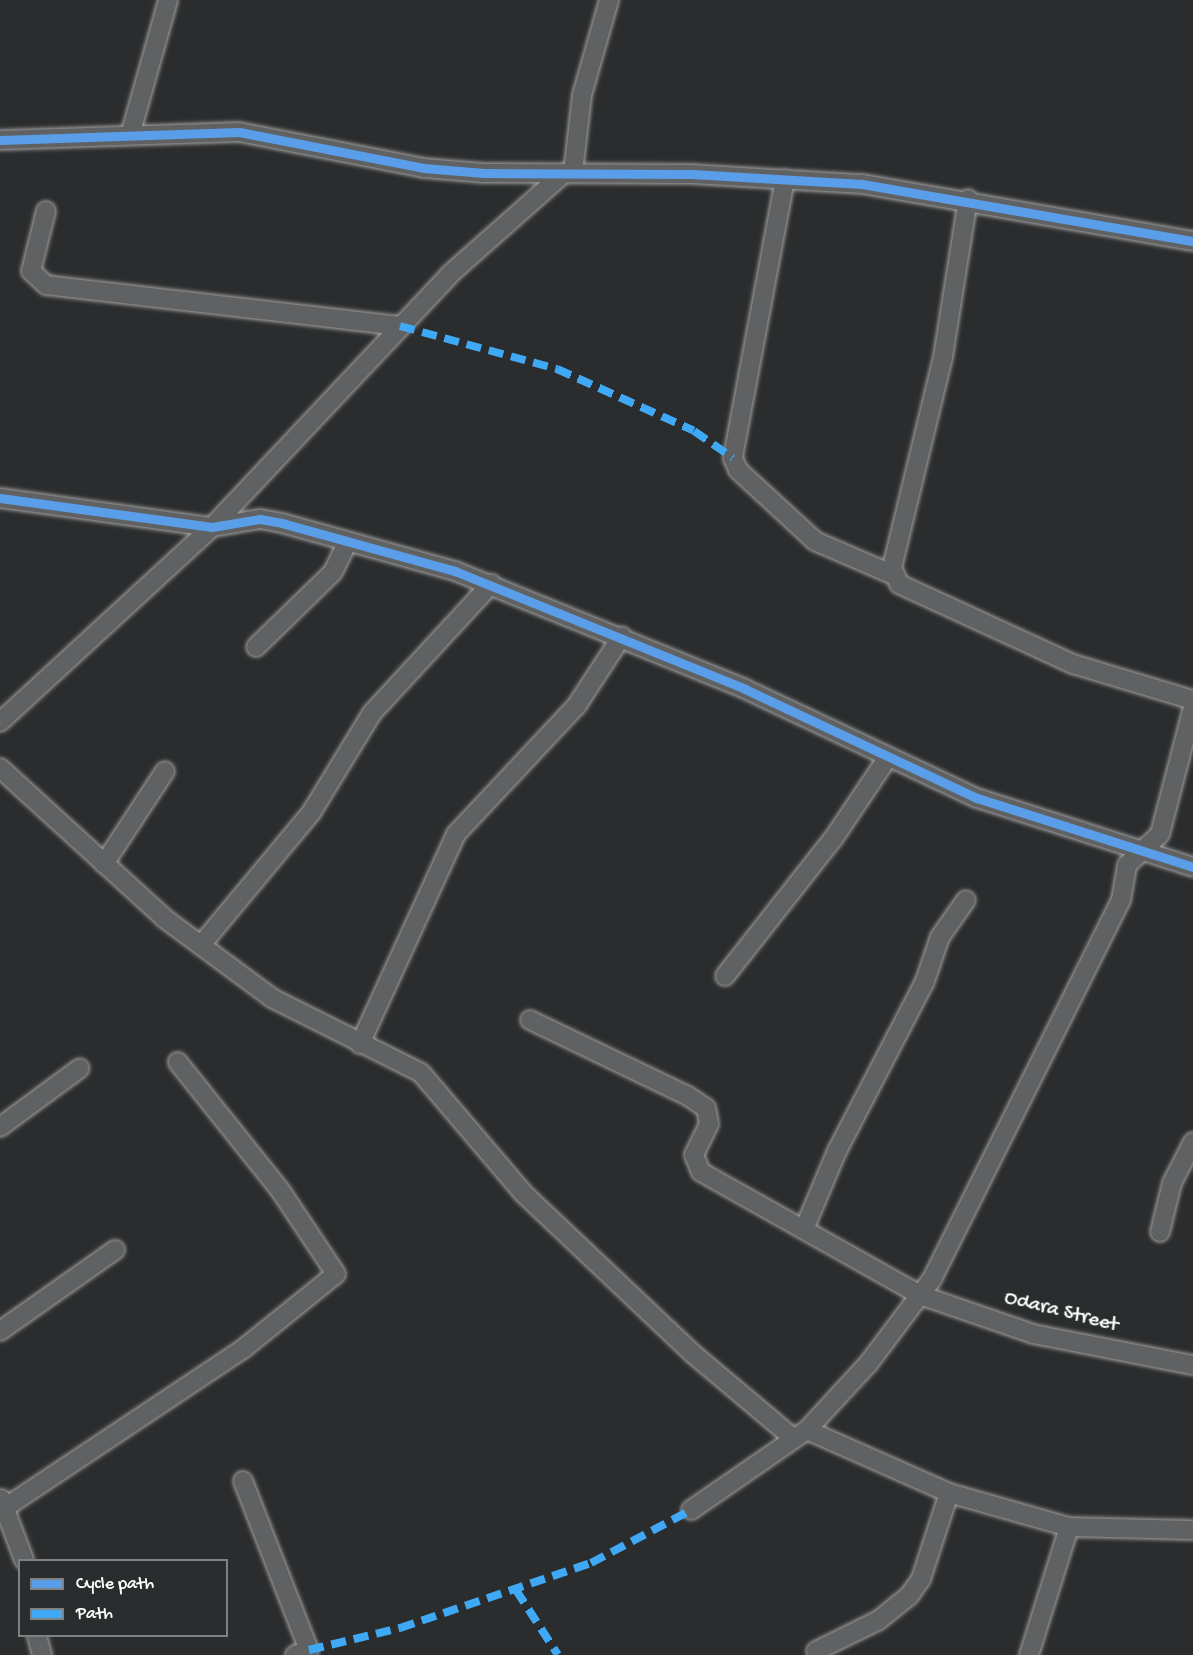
<!DOCTYPE html>
<style>
body{margin:0}
#map{position:relative;width:1193px;height:1655px;overflow:hidden;background:#2b2c2d;font-family:"Gochi Hand",sans-serif}
div>[style]{position:absolute}
.roads{filter:drop-shadow(0 0 2px #a0a0a0) drop-shadow(0 0 2px #a0a0a0)}
.minor>*{height:18px;margin:-9px;padding:0 9px;transform-origin:9px;border-radius:9px;background:#606162}
.quiet>*{height:8px;margin-top:-4px;transform-origin:0;background:repeating-linear-gradient(90deg,#3fa9f5 0 15px,transparent 0 23px)}
.cycleway>*{height:9px;margin:-4.5px;padding:0 4.5px;transform-origin:4.5px;border-radius:4.5px;background:#5a9eea}
span{translate:-50% -50%;white-space:nowrap;text-align:center;line-height:1.15;-webkit-text-stroke:6px #2a2d2e;paint-order:stroke}
.street-label{font-size:21px;color:#fff}
.legend{position:absolute;left:18px;top:1559px;width:210px;height:78px;box-sizing:border-box;background:#2a2d2e;border:2px solid #7f8182;margin:0;padding:8px 10px;list-style:none;font-size:18px;color:#fff}
.legend li{display:flex;align-items:center;gap:12px;height:30px}
.legend b{width:30px;border:2px solid #7f8182}
</style>
<div id="map">
<div class="roads">
<div class="minor">
<i style="left:131px;top:132px;width:137px;rotate:-74.3deg"></i>
<i style="left:0;top:140px;width:239px;rotate:-1.9deg"></i>
<i style="left:239px;top:132px;width:188px;rotate:11deg"></i>
<i style="left:424px;top:168px;width:60px;rotate:4.8deg"></i>
<i style="left:484px;top:173px;width:208px;rotate:0.3deg"></i>
<i style="left:692px;top:174px;width:170px;rotate:3.4deg"></i>
<i style="left:862px;top:184px;width:336px;rotate:9.8deg"></i>
<i style="left:573px;top:173px;width:79px;rotate:-83.4deg"></i>
<i style="left:582px;top:95px;width:99px;rotate:-74.1deg"></i>
<i style="left:785px;top:179px;width:284px;rotate:100.6deg"></i>
<i style="left:733px;top:458px;width:13px;rotate:67deg"></i>
<i style="left:738px;top:470px;width:105px;rotate:42.7deg"></i>
<i style="left:815px;top:541px;width:88px;rotate:23.4deg"></i>
<i style="left:968px;top:199px;width:160px;rotate:99deg"></i>
<i style="left:943px;top:357px;width:217px;rotate:103.6deg"></i>
<i style="left:892px;top:568px;width:17px;rotate:66deg"></i>
<i style="left:899px;top:584px;width:192px;rotate:24.7deg"></i>
<i style="left:1073px;top:664px;width:125px;rotate:16.7deg"></i>
<i style="left:46px;top:211px;width:62px;rotate:104deg"></i>
<i style="left:31px;top:271px;width:21px;rotate:43deg"></i>
<i style="left:46px;top:285px;width:356px;rotate:6.6deg"></i>
<i style="left:0;top:498px;width:214px;rotate:7.8deg"></i>
<i style="left:212px;top:527px;width:49px;rotate:-9.5deg"></i>
<i style="left:260px;top:519px;width:22px;rotate:10deg"></i>
<i style="left:282px;top:523px;width:180px;rotate:15.5deg"></i>
<i style="left:455px;top:571px;width:313px;rotate:22.1deg"></i>
<i style="left:745px;top:689px;width:256px;rotate:25.2deg"></i>
<i style="left:977px;top:798px;width:227px;rotate:17.7deg"></i>
<i style="left:256px;top:647px;width:107px;rotate:-44.2deg"></i>
<i style="left:333px;top:572px;width:34px;rotate:-64deg"></i>
<i style="left:0;top:722px;width:288px;rotate:-42.6deg"></i>
<i style="left:212px;top:527px;width:347px;rotate:-46.7deg"></i>
<i style="left:450px;top:274px;width:152px;rotate:-41.5deg"></i>
<i style="left:0;top:768px;width:222px;rotate:42.4deg"></i>
<i style="left:164px;top:918px;width:134px;rotate:36.5deg"></i>
<i style="left:272px;top:998px;width:167px;rotate:26.7deg"></i>
<i style="left:421px;top:1073px;width:157px;rotate:49.6deg"></i>
<i style="left:523px;top:1193px;width:233px;rotate:43.4deg"></i>
<i style="left:692px;top:1353px;width:133px;rotate:40.1deg"></i>
<i style="left:104px;top:864px;width:111px;rotate:-56.7deg"></i>
<i style="left:201px;top:945px;width:172px;rotate:-50.2deg"></i>
<i style="left:311px;top:813px;width:117px;rotate:-58.6deg"></i>
<i style="left:372px;top:713px;width:176px;rotate:-47.3deg"></i>
<i style="left:725px;top:976px;width:174px;rotate:-51.8deg"></i>
<i style="left:833px;top:839px;width:99px;rotate:-56.1deg"></i>
<i style="left:530px;top:1020px;width:175px;rotate:25.7deg"></i>
<i style="left:688px;top:1096px;width:22px;rotate:34deg"></i>
<i style="left:706px;top:1108px;width:16px;rotate:79deg"></i>
<i style="left:709px;top:1124px;width:34px;rotate:116deg"></i>
<i style="left:694px;top:1155px;width:18px;rotate:68deg"></i>
<i style="left:701px;top:1172px;width:251px;rotate:29.3deg"></i>
<i style="left:920px;top:1295px;width:120px;rotate:19deg"></i>
<i style="left:1033px;top:1334px;width:163px;rotate:11deg"></i>
<i style="left:360px;top:1044px;width:231px;rotate:-65.4deg"></i>
<i style="left:456px;top:834px;width:177px;rotate:-46.8deg"></i>
<i style="left:577px;top:705px;width:82px;rotate:-56.9deg"></i>
<i style="left:0;top:1127px;width:99px;rotate:-36.4deg"></i>
<i style="left:805px;top:1227px;width:82px;rotate:-67.2deg"></i>
<i style="left:837px;top:1151px;width:191px;rotate:-62.6deg"></i>
<i style="left:925px;top:981px;width:46px;rotate:-71.2deg"></i>
<i style="left:940px;top:937px;width:45px;rotate:-54.9deg"></i>
<i style="left:1160px;top:1232px;width:50px;rotate:-76.2deg"></i>
<i style="left:1172px;top:1183px;width:46px;rotate:-62.9deg"></i>
<i style="left:0;top:1331px;width:141px;rotate:-35.2deg"></i>
<i style="left:807px;top:1430px;width:155px;rotate:23.9deg"></i>
<i style="left:949px;top:1493px;width:125px;rotate:15.8deg"></i>
<i style="left:1069px;top:1527px;width:124px;rotate:1.4deg"></i>
<i style="left:243px;top:1481px;width:181px;rotate:68.7deg"></i>
<i style="left:309px;top:1650px;width:15px;rotate:160deg"></i>
<i style="left:1px;top:1499px;width:65px;rotate:69.3deg"></i>
<i style="left:6px;top:1507px;width:285px;rotate:-33.7deg"></i>
<i style="left:243px;top:1349px;width:119px;rotate:-38.9deg"></i>
<i style="left:336px;top:1274px;width:101px;rotate:-123.7deg"></i>
<i style="left:280px;top:1190px;width:164px;rotate:-128.6deg"></i>
<i style="left:691px;top:1510px;width:141px;rotate:-34.6deg"></i>
<i style="left:807px;top:1430px;width:90px;rotate:-47.3deg"></i>
<i style="left:868px;top:1364px;width:106px;rotate:-53deg"></i>
<i style="left:932px;top:1279px;width:424px;rotate:-63.5deg"></i>
<i style="left:1121px;top:900px;width:36px;rotate:-80deg"></i>
<i style="left:1127px;top:865px;width:45px;rotate:-43.2deg"></i>
<i style="left:1160px;top:834px;width:131px;rotate:-75.4deg"></i>
<i style="left:37px;top:1636px;width:20px;rotate:75deg"></i>
<i style="left:816px;top:1651px;width:70px;rotate:-26.2deg"></i>
<i style="left:879px;top:1620px;width:38px;rotate:-39deg"></i>
<i style="left:909px;top:1596px;width:21px;rotate:-55deg"></i>
<i style="left:921px;top:1579px;width:90px;rotate:-72deg"></i>
<i style="left:1029px;top:1655px;width:134px;rotate:-72.6deg"></i>
</div>
</div>
<div class="quiet">
<i style="left:400px;top:326px;width:163px;rotate:15.3deg"></i>
<i style="left:557px;top:369px;width:150px;rotate:24.3deg"></i>
<i style="left:694px;top:431px;width:47px;rotate:34.7deg"></i>
<i style="left:516px;top:1590px;width:77px;rotate:57.1deg"></i>
<i style="left:309px;top:1650px;width:94px;rotate:-13.6deg"></i>
<i style="left:400px;top:1628px;width:202px;rotate:-18.8deg"></i>
<i style="left:591px;top:1563px;width:113px;rotate:-27.9deg"></i>
</div>
<div class="cycleway">
<i style="left:0;top:140px;width:239px;rotate:-1.9deg"></i>
<i style="left:239px;top:132px;width:188px;rotate:11deg"></i>
<i style="left:424px;top:168px;width:60px;rotate:4.8deg"></i>
<i style="left:484px;top:173px;width:208px;rotate:0.3deg"></i>
<i style="left:692px;top:174px;width:170px;rotate:3.4deg"></i>
<i style="left:862px;top:184px;width:336px;rotate:9.8deg"></i>
<i style="left:0;top:498px;width:214px;rotate:7.8deg"></i>
<i style="left:212px;top:527px;width:49px;rotate:-9.5deg"></i>
<i style="left:260px;top:519px;width:22px;rotate:10deg"></i>
<i style="left:282px;top:523px;width:180px;rotate:15.5deg"></i>
<i style="left:455px;top:571px;width:313px;rotate:22.1deg"></i>
<i style="left:745px;top:689px;width:256px;rotate:25.2deg"></i>
<i style="left:977px;top:798px;width:227px;rotate:17.7deg"></i>
</div>
<div class="street-label">
<span style="left:1061px;top:1313px;rotate:14deg">Odara Street</span>
</div>
<ul class="legend">
<li><b style="height:8px;background:#5a9eea"></b>Cycle path</li>
<li><b style="height:8px;background:#3fa9f5"></b>Path</li>
</ul>
</div>
